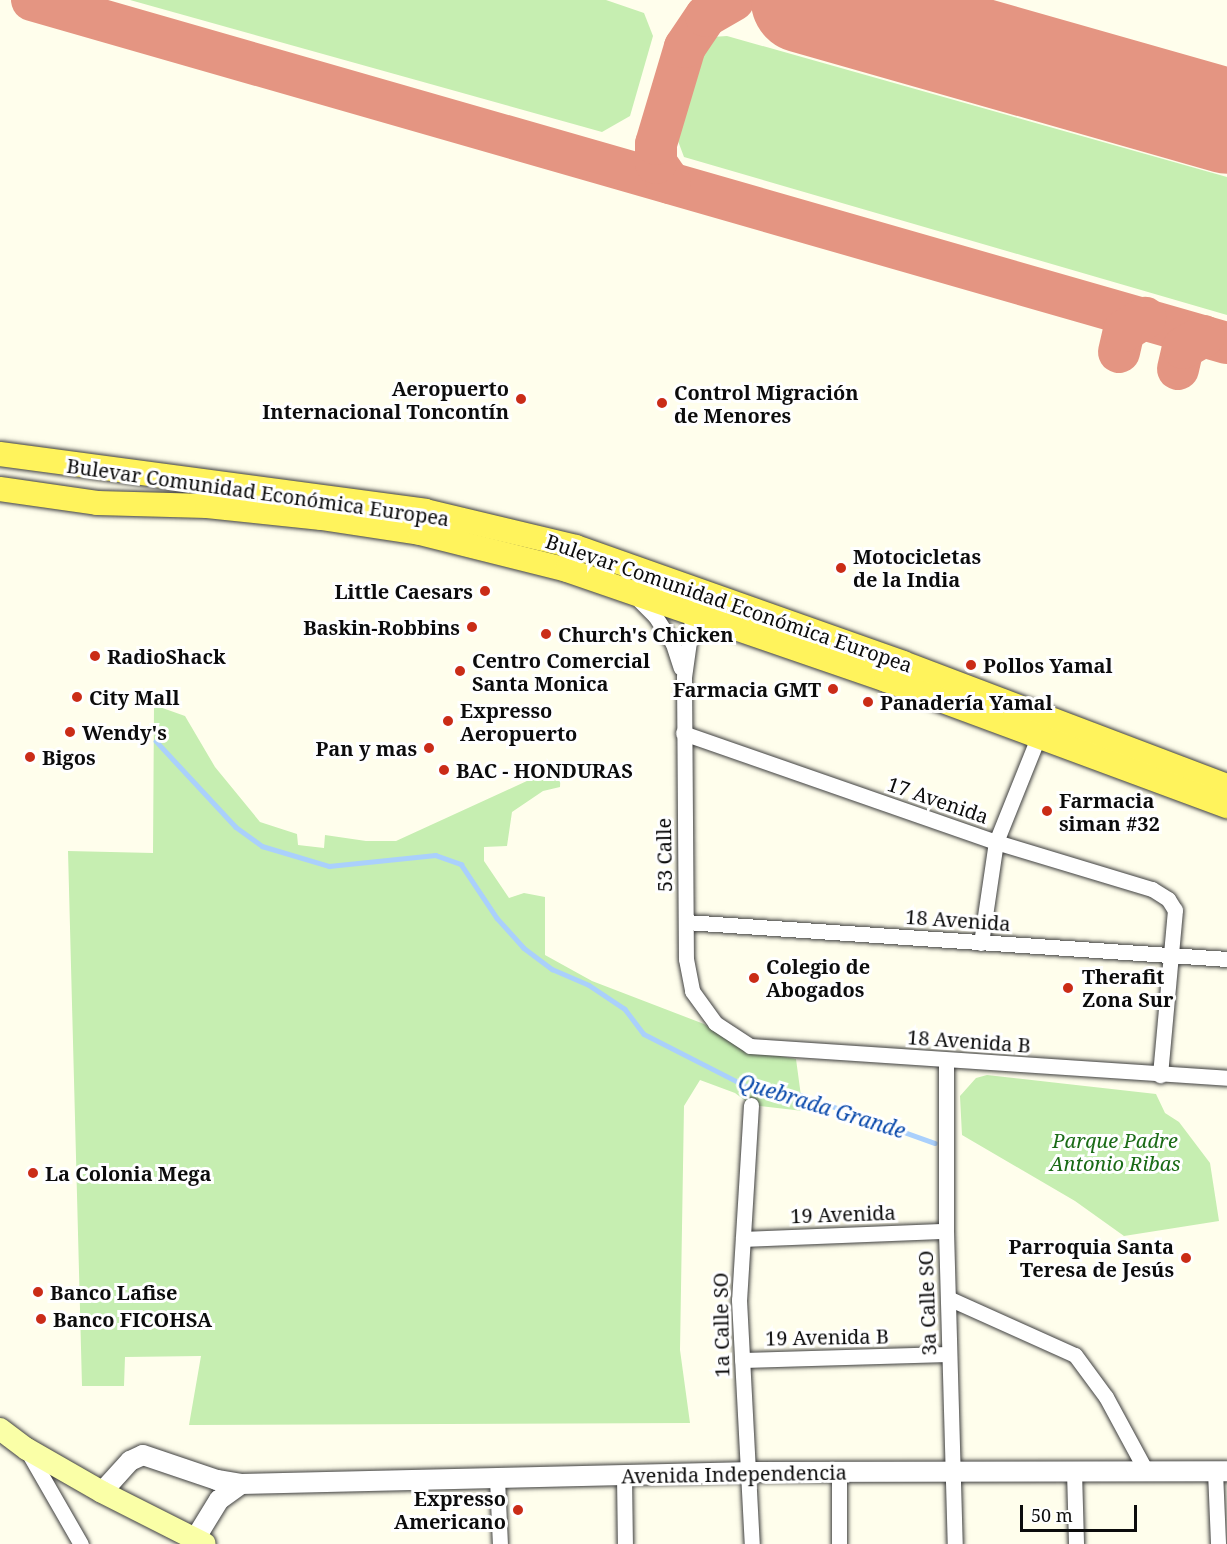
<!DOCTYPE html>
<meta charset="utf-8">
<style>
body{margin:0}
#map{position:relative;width:1227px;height:1544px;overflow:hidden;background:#fffeec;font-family:"Noto Serif",serif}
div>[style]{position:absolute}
.green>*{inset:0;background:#c6eeb1}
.stream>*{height:4.5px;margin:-2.25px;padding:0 2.25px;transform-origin:2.25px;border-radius:2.25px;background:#aad0fc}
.taxiway>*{height:42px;margin:-21px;padding:0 21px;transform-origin:21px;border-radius:21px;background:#e49582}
.runway>*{height:105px;margin:-52.5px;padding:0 52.5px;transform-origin:52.5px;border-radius:52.5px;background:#e49582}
.roads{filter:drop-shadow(0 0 2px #3f3f3f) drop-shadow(0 0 2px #3f3f3f)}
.minor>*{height:15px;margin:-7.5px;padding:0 7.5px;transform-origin:7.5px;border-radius:7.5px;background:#fff}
.tertiary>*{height:20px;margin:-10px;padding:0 10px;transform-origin:10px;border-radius:10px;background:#fff}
.secondary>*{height:22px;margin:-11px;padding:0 11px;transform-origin:11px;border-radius:11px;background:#faffa7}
.primary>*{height:24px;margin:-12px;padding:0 12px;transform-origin:12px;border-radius:12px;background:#fff35c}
.dots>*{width:16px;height:16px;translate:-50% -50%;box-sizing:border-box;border:3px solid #fff;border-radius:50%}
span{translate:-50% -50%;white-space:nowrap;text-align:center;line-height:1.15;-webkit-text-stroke:6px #fff;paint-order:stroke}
.poi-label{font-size:20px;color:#0c0c0c;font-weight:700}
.right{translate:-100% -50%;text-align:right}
.left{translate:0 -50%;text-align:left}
.street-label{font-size:20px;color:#0c0c0c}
.park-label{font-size:20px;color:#1a6b16;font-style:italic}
.water-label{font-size:21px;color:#0949ab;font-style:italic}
.scale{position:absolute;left:1020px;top:1505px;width:117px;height:27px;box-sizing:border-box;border:3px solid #0c0c0c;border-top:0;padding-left:8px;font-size:18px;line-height:21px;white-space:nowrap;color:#0c0c0c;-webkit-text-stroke:4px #fff;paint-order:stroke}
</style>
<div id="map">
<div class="green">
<i style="clip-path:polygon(130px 0,606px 0,644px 13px,653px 36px,630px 116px,602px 132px)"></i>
<i style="clip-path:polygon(727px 36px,1227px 177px,1227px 315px,684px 157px,678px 141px,680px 119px,676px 117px,696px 53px,712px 37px)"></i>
<i style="clip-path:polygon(154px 705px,185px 716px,215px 767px,260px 822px,297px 834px,298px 845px,324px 848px,325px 835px,366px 841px,396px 841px,529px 780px,550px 764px,561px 765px,560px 787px,543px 791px,512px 812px,507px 846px,484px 847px,484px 861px,509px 898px,524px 893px,545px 897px,545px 955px,592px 981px,704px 1024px,742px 1049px,796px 1059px,803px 1111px,751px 1105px,735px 1093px,700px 1080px,684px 1106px,680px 1350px,690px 1423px,189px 1425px,201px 1356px,125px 1357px,124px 1386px,82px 1386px,68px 851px,153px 853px)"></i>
<i style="clip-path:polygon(987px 1075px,1156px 1094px,1165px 1113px,1179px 1122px,1210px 1163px,1219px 1221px,1124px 1236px,1075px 1201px,962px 1135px,960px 1096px,976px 1078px)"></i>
</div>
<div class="stream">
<i style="left:156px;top:741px;width:117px;rotate:47.1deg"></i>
<i style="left:236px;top:827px;width:32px;rotate:36deg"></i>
<i style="left:262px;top:846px;width:70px;rotate:16.6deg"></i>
<i style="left:329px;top:866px;width:107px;rotate:-5.9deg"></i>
<i style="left:435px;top:855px;width:28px;rotate:19deg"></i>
<i style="left:461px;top:864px;width:65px;rotate:56.3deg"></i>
<i style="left:497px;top:918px;width:40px;rotate:48deg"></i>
<i style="left:524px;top:948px;width:35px;rotate:37deg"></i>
<i style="left:552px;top:969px;width:40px;rotate:23.4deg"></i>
<i style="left:589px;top:985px;width:43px;rotate:33.7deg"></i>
<i style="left:625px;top:1009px;width:31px;rotate:53deg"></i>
<i style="left:644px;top:1034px;width:121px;rotate:27deg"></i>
<i style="left:752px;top:1089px;width:49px;rotate:7deg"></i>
<i style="left:801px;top:1095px;width:142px;rotate:19.7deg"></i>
</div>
<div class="taxiway">
<i style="left:32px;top:0;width:1243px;rotate:16.02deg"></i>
<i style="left:670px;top:183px;width:24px;rotate:-125deg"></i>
<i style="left:656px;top:163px;width:19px;rotate:-90deg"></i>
<i style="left:656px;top:144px;width:101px;rotate:-73.4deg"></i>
<i style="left:685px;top:47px;width:37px;rotate:-56deg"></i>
<i style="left:706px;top:16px;width:32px;rotate:-30deg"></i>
<i style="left:1119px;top:352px;width:22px;rotate:-77deg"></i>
<i style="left:1124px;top:331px;width:25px;rotate:-32deg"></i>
<i style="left:1178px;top:369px;width:22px;rotate:-77deg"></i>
<i style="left:1183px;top:348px;width:24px;rotate:-30deg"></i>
</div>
<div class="runway">
<i style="left:803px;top:0;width:441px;rotate:15.9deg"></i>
</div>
<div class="roads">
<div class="minor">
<i style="left:637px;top:598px;width:25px;rotate:45deg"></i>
<i style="left:655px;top:616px;width:33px;rotate:57deg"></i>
<i style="left:673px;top:644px;width:25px;rotate:72deg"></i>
<i style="left:693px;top:613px;width:65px;rotate:98deg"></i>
<i style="left:684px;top:677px;width:282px;rotate:89.6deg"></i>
<i style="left:686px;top:959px;width:33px;rotate:79deg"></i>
<i style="left:692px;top:991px;width:39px;rotate:54deg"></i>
<i style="left:715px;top:1023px;width:42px;rotate:33.3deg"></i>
<i style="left:750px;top:1046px;width:478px;rotate:3.8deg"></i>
<i style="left:683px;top:733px;width:331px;rotate:19.2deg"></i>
<i style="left:996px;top:842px;width:163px;rotate:16.8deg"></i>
<i style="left:1152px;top:889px;width:19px;rotate:32deg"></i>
<i style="left:1168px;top:899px;width:13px;rotate:58deg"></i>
<i style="left:1175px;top:910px;width:166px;rotate:95.2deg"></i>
<i style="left:686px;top:922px;width:542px;rotate:3.91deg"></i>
<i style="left:981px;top:943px;width:102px;rotate:-81.6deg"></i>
<i style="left:996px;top:842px;width:115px;rotate:-68.1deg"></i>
<i style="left:946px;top:1061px;width:170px;rotate:90deg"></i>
<i style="left:946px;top:1231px;width:313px;rotate:88.4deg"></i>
<i style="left:751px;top:1105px;width:195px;rotate:93.5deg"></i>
<i style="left:739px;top:1300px;width:244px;rotate:87deg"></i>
<i style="left:743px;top:1239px;width:203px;rotate:-2.3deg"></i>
<i style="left:948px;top:1298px;width:139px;rotate:24.2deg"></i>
<i style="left:1075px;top:1355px;width:52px;rotate:53.6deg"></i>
<i style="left:1106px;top:1397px;width:84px;rotate:61.6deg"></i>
<i style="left:742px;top:1360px;width:207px;rotate:-1.7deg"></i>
<i style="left:28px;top:1452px;width:106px;rotate:60.1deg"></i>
<i style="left:1074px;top:1471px;width:73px;rotate:88.4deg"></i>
<i style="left:1215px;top:1471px;width:73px;rotate:87.6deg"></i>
<i style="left:624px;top:1476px;width:68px;rotate:89.2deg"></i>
<i style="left:497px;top:1479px;width:65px;rotate:87.4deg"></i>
<i style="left:839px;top:1544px;width:73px;rotate:-90deg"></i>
</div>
<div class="tertiary">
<i style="left:102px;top:1492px;width:42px;rotate:-47.9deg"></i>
<i style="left:130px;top:1461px;width:14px;rotate:-25deg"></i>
<i style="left:143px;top:1455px;width:78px;rotate:18.7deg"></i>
<i style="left:217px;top:1480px;width:24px;rotate:9deg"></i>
<i style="left:241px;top:1484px;width:510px;rotate:-1.35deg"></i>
<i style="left:751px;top:1472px;width:476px;rotate:-0.1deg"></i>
<i style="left:195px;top:1539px;width:46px;rotate:-58.4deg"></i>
<i style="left:219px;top:1500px;width:27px;rotate:-36deg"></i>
</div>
<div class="secondary">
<i style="left:0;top:1429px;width:34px;rotate:37deg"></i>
<i style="left:27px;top:1449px;width:86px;rotate:29.8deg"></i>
<i style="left:102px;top:1492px;width:115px;rotate:26.8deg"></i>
</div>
<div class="primary">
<i style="left:0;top:454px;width:429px;rotate:7.6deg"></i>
<i style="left:425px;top:511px;width:155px;rotate:13.4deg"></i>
<i style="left:576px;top:547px;width:347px;rotate:19.5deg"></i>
<i style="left:903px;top:663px;width:347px;rotate:20.8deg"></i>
<i style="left:0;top:489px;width:98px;rotate:8.2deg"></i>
<i style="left:97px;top:503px;width:110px;rotate:1.6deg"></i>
<i style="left:207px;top:506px;width:115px;rotate:6deg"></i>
<i style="left:321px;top:518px;width:100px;rotate:8.6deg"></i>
<i style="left:420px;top:533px;width:152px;rotate:14.1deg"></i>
<i style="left:567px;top:570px;width:337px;rotate:19deg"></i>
<i style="left:886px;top:680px;width:364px;rotate:20.3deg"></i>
</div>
</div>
<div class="dots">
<i style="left:521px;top:399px;background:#ca2c17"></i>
<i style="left:662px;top:403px;background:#ca2c17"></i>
<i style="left:841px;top:568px;background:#ca2c17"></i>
<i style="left:485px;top:591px;background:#ca2c17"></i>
<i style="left:472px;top:627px;background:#ca2c17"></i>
<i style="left:546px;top:634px;background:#ca2c17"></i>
<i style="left:95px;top:656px;background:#ca2c17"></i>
<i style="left:971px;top:665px;background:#ca2c17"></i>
<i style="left:460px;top:671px;background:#ca2c17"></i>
<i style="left:833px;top:689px;background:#ca2c17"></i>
<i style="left:77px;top:697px;background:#ca2c17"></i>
<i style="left:868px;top:702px;background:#ca2c17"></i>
<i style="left:448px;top:721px;background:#ca2c17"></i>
<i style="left:70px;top:732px;background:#ca2c17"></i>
<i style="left:429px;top:748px;background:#ca2c17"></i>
<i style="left:30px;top:757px;background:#ca2c17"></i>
<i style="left:444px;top:770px;background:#ca2c17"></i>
<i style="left:1047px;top:811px;background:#ca2c17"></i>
<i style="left:754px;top:978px;background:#ca2c17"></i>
<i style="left:1068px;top:988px;background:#ca2c17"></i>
<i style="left:33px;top:1173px;background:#ca2c17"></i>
<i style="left:1186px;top:1258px;background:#ca2c17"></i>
<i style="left:38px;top:1292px;background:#ca2c17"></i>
<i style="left:41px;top:1319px;background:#ca2c17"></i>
<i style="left:518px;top:1510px;background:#ca2c17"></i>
</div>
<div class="poi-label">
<span class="right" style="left:509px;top:400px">Aeropuerto<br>Internacional Toncontín</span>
<span class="left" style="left:674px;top:404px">Control Migración<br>de Menores</span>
<span class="left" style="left:853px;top:568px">Motocicletas<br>de la India</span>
<span class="right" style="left:473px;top:591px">Little Caesars</span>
<span class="right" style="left:460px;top:627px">Baskin-Robbins</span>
<span class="left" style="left:558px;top:634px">Church's Chicken</span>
<span class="left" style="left:107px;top:656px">RadioShack</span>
<span class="left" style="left:472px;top:672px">Centro Comercial<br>Santa Monica</span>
<span class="left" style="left:983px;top:665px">Pollos Yamal</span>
<span class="right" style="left:821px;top:689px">Farmacia GMT</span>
<span class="left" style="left:89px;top:697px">City Mall</span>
<span class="left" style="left:880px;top:702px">Panadería Yamal</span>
<span class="left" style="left:460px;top:722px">Expresso<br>Aeropuerto</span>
<span class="left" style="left:82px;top:732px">Wendy's</span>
<span class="right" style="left:417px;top:748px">Pan y mas</span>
<span class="left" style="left:42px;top:757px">Bigos</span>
<span class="left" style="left:456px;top:770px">BAC - HONDURAS</span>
<span class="left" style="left:1059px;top:812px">Farmacia<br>siman #32</span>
<span class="left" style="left:766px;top:978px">Colegio de<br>Abogados</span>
<span class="left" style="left:1082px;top:988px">Therafit<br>Zona Sur</span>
<span class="left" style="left:45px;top:1173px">La Colonia Mega</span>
<span class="right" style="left:1174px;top:1258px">Parroquia Santa<br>Teresa de Jesús</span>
<span class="left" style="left:50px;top:1292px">Banco Lafise</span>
<span class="left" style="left:53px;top:1319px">Banco FICOHSA</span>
<span class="right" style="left:506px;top:1510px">Expresso<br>Americano</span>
</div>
<div class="street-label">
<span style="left:258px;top:492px;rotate:8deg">Bulevar Comunidad Económica Europea</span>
<span style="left:729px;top:603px;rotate:19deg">Bulevar Comunidad Económica Europea</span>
<span style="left:938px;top:800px;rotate:19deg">17 Avenida</span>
<span style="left:664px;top:855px;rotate:-91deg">53 Calle</span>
<span style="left:958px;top:920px;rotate:4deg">18 Avenida</span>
<span style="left:969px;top:1041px;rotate:4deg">18 Avenida B</span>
<span style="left:843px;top:1214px;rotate:-2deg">19 Avenida</span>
<span style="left:927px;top:1303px;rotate:-92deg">3a Calle SO</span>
<span style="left:721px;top:1325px;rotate:-91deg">1a Calle SO</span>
<span style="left:827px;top:1337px;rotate:-1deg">19 Avenida B</span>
<span style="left:734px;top:1474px;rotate:-1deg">Avenida Independencia</span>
</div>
<div class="park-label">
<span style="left:1115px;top:1152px">Parque Padre<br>Antonio Ribas</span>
</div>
<div class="water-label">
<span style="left:822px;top:1106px;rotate:17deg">Quebrada Grande</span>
</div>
<div class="scale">50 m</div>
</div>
